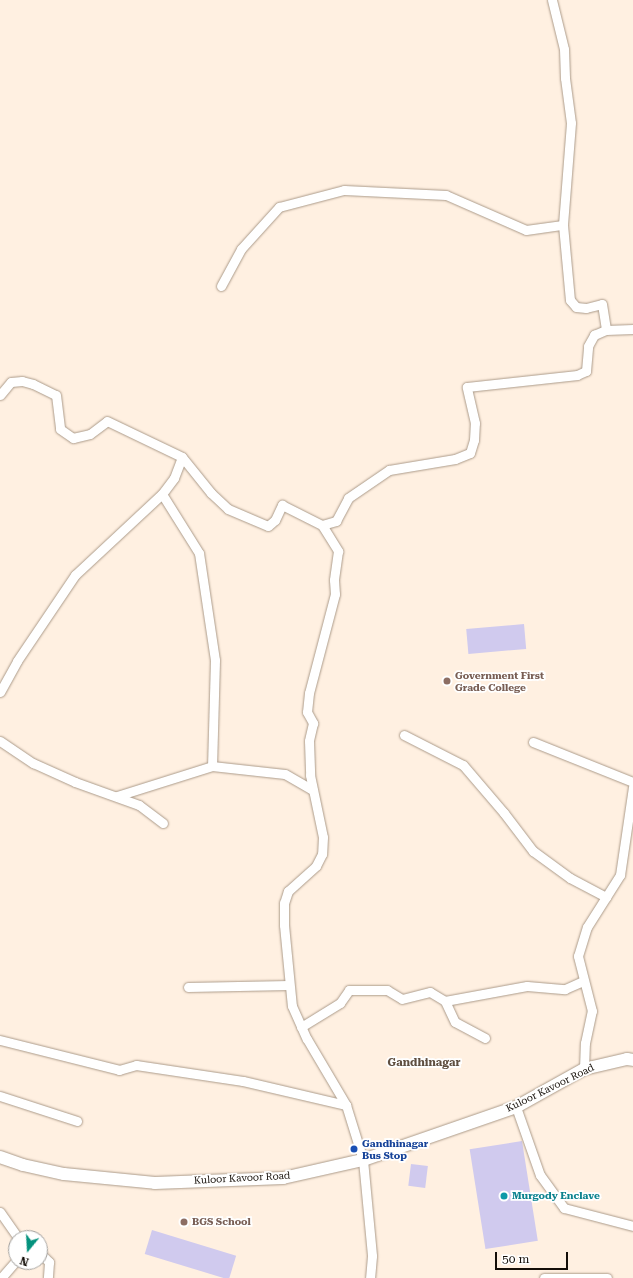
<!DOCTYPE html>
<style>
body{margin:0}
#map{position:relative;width:633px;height:1278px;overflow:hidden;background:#fff0e1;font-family:"Roboto Serif",serif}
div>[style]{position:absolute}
.building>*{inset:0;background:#d0caee;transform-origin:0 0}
.roads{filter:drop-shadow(0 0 1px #ac9b8a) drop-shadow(0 0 1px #ac9b8a)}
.street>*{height:9px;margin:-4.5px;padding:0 4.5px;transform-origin:4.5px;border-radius:4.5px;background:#fff}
.secondary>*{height:12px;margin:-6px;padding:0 6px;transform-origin:6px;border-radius:6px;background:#fff}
.dots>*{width:11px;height:11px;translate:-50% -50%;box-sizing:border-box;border:2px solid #fff;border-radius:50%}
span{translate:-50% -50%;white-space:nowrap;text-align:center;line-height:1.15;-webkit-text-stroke:3.5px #fff;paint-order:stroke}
.education-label{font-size:10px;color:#785e54;font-weight:700}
.left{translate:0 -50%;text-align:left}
.street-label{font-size:10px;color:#140e08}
.transit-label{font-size:10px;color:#164399;font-weight:700}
.culture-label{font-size:10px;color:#0d838f;font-weight:700}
.neighbourhood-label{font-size:11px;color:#5f4f40;font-weight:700}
.north{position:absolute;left:8px;top:1230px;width:40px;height:40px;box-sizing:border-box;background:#fff;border:1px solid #a19f9c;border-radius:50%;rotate:198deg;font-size:11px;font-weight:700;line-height:16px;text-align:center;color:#140e08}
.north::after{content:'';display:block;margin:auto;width:14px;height:18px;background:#04927d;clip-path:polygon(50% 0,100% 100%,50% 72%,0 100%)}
.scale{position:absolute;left:495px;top:1252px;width:73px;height:18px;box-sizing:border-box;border:2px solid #140e08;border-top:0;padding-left:5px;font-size:12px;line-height:14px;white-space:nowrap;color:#140e08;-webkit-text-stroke:3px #fff;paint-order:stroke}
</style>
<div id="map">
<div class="building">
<i style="left:524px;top:624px;width:25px;height:58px;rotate:85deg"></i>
<i style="left:522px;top:1141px;width:101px;height:53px;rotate:81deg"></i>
<i style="left:411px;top:1164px;width:17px;height:22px;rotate:7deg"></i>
<i style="left:152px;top:1230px;width:88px;height:25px;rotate:17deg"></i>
</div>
<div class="roads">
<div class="street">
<i style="left:552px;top:0;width:50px;rotate:76.2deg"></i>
<i style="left:564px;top:49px;width:29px;rotate:88deg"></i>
<i style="left:565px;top:78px;width:45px;rotate:82.4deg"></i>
<i style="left:571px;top:123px;width:102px;rotate:94.5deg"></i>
<i style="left:563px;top:225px;width:75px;rotate:84.7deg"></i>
<i style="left:570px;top:300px;width:9px;rotate:49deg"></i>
<i style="left:576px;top:307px;width:10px;rotate:6deg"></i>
<i style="left:586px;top:308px;width:16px;rotate:-14deg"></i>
<i style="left:602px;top:304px;width:26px;rotate:81deg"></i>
<i style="left:221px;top:286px;width:42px;rotate:-61.6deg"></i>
<i style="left:241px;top:249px;width:57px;rotate:-47.9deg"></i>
<i style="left:279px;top:207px;width:67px;rotate:-14.7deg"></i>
<i style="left:344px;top:190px;width:102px;rotate:2.8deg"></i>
<i style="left:446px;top:195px;width:87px;rotate:23.6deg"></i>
<i style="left:526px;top:230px;width:37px;rotate:-8deg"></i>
<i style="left:0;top:395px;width:17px;rotate:-50deg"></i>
<i style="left:11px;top:382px;width:11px;rotate:-5deg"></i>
<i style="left:22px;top:381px;width:11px;rotate:15deg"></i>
<i style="left:33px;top:384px;width:25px;rotate:26deg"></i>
<i style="left:56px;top:395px;width:34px;rotate:83deg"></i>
<i style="left:60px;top:429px;width:16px;rotate:35deg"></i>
<i style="left:73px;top:438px;width:17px;rotate:-13deg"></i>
<i style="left:90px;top:434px;width:21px;rotate:-37deg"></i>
<i style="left:107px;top:421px;width:83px;rotate:25.6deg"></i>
<i style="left:182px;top:457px;width:46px;rotate:51.1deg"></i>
<i style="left:211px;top:493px;width:23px;rotate:43deg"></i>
<i style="left:228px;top:509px;width:43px;rotate:23deg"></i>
<i style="left:268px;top:526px;width:9px;rotate:-41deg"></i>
<i style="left:275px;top:520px;width:17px;rotate:-65deg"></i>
<i style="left:282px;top:505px;width:45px;rotate:26.6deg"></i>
<i style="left:322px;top:525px;width:15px;rotate:-16deg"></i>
<i style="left:336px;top:521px;width:26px;rotate:-62deg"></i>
<i style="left:348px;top:498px;width:50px;rotate:-34.3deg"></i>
<i style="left:389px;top:470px;width:67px;rotate:-9.5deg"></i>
<i style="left:455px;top:459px;width:16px;rotate:-22deg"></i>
<i style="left:470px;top:453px;width:14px;rotate:-73deg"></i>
<i style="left:474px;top:440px;width:17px;rotate:-87deg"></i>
<i style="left:475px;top:423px;width:37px;rotate:-103deg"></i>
<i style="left:467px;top:387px;width:111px;rotate:-6.2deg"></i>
<i style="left:577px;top:375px;width:10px;rotate:-24deg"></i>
<i style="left:586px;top:371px;width:25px;rotate:-85deg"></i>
<i style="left:588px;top:346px;width:13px;rotate:-61deg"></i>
<i style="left:594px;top:335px;width:13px;rotate:-23deg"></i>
<i style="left:606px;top:330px;width:27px;rotate:-2deg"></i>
<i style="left:162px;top:494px;width:70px;rotate:57.9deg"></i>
<i style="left:199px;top:553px;width:108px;rotate:81.5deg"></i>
<i style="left:215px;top:660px;width:106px;rotate:91.6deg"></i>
<i style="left:322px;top:525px;width:31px;rotate:58deg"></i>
<i style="left:338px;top:551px;width:29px;rotate:98deg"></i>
<i style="left:334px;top:580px;width:14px;rotate:86deg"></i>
<i style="left:335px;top:594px;width:102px;rotate:104.7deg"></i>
<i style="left:309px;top:693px;width:19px;rotate:96deg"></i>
<i style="left:307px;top:712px;width:13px;rotate:61deg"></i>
<i style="left:313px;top:723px;width:18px;rotate:103deg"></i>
<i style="left:309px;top:741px;width:34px;rotate:88deg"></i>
<i style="left:310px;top:775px;width:63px;rotate:78.2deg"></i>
<i style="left:323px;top:837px;width:17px;rotate:93deg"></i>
<i style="left:322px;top:854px;width:13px;rotate:117deg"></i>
<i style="left:316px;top:866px;width:38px;rotate:138deg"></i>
<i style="left:288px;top:891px;width:13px;rotate:108deg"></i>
<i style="left:284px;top:903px;width:22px;rotate:90deg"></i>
<i style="left:284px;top:925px;width:81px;rotate:84.4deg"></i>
<i style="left:292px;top:1006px;width:36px;rotate:66deg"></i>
<i style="left:307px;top:1039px;width:77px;rotate:59.4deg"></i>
<i style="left:0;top:692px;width:35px;rotate:-61deg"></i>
<i style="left:17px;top:661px;width:104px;rotate:-56deg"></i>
<i style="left:75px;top:575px;width:119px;rotate:-43deg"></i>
<i style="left:162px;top:494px;width:20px;rotate:-53deg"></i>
<i style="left:174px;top:478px;width:22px;rotate:-69deg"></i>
<i style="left:404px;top:735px;width:66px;rotate:27deg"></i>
<i style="left:463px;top:765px;width:63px;rotate:49.5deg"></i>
<i style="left:504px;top:813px;width:48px;rotate:52.7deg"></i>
<i style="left:533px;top:851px;width:46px;rotate:36.1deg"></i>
<i style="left:570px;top:878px;width:41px;rotate:27.8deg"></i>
<i style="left:0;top:741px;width:40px;rotate:34deg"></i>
<i style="left:33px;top:763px;width:46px;rotate:24.3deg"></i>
<i style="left:75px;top:782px;width:68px;rotate:19.8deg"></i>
<i style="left:139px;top:805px;width:30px;rotate:37deg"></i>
<i style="left:533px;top:742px;width:108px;rotate:21.8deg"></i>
<i style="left:117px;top:796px;width:100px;rotate:-17.5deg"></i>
<i style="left:212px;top:766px;width:73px;rotate:6.3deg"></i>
<i style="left:285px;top:774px;width:32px;rotate:30deg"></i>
<i style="left:188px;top:987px;width:101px;rotate:-1.1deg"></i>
<i style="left:445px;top:1001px;width:83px;rotate:-10.4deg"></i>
<i style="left:527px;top:986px;width:38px;rotate:5deg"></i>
<i style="left:565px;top:989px;width:20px;rotate:-24deg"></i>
<i style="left:301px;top:1027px;width:46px;rotate:-31.6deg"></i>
<i style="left:340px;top:1003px;width:16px;rotate:-55deg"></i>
<i style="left:349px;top:990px;width:38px"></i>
<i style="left:387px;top:990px;width:17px;rotate:31deg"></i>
<i style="left:402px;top:999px;width:29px;rotate:-14deg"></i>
<i style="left:430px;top:992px;width:17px;rotate:31deg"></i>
<i style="left:445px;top:1001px;width:23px;rotate:65deg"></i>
<i style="left:455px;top:1022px;width:34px;rotate:28deg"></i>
<i style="left:0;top:1040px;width:123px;rotate:14.1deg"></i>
<i style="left:119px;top:1070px;width:18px;rotate:-16deg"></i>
<i style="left:136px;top:1065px;width:108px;rotate:8.5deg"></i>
<i style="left:243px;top:1081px;width:106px;rotate:13.1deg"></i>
<i style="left:346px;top:1105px;width:58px;rotate:72.8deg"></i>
<i style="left:363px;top:1160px;width:96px;rotate:84.6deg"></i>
<i style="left:372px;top:1256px;width:22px;rotate:95deg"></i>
<i style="left:584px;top:1069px;width:26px;rotate:-88deg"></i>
<i style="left:585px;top:1043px;width:33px;rotate:-78deg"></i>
<i style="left:592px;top:1011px;width:57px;rotate:-104.3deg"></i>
<i style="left:578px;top:956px;width:30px;rotate:-73deg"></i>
<i style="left:587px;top:927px;width:62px;rotate:-57.6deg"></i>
<i style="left:620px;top:875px;width:89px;rotate:-81.6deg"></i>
<i style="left:0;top:1096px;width:81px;rotate:18deg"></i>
<i style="left:516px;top:1107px;width:72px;rotate:70.6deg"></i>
<i style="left:540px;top:1175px;width:41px;rotate:54deg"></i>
<i style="left:564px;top:1208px;width:71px;rotate:14.6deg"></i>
<i style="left:0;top:1212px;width:32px;rotate:55deg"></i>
<i style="left:40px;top:1253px;width:13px;rotate:45deg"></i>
<i style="left:49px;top:1262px;width:16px;rotate:94deg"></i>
<i style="left:1px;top:1278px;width:23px;rotate:-49deg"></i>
<i style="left:544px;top:1278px;width:63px"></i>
</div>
<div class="secondary">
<i style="left:0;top:1157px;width:24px;rotate:19deg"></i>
<i style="left:23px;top:1165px;width:42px;rotate:12.4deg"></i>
<i style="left:64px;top:1174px;width:91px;rotate:5.6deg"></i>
<i style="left:155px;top:1183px;width:128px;rotate:-2.2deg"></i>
<i style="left:283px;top:1178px;width:82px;rotate:-12.7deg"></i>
<i style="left:363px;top:1160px;width:162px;rotate:-19.1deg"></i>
<i style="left:516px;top:1107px;width:78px;rotate:-29.2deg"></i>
<i style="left:584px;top:1069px;width:44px;rotate:-13.1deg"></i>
<i style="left:627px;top:1059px;width:6px;rotate:9deg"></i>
</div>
</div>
<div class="dots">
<i style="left:447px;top:681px;background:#8d6e63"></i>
<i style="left:354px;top:1149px;background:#1a4fb4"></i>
<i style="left:504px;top:1196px;background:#0f9aa8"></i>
<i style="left:184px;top:1222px;background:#8d6e63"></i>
</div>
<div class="education-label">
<span class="left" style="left:455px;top:681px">Government First<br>Grade College</span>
<span class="left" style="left:192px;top:1222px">BGS School</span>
</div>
<div class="street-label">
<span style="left:550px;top:1088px;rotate:-26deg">Kuloor Kavoor Road</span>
<span style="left:242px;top:1178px;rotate:-3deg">Kuloor Kavoor Road</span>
</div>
<div class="transit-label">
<span class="left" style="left:362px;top:1149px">Gandhinagar<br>Bus Stop</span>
</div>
<div class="culture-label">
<span class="left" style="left:512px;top:1196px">Murgody Enclave</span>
</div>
<div class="neighbourhood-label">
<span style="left:424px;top:1063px">Gandhinagar</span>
</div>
<div class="north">N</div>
<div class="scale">50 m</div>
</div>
